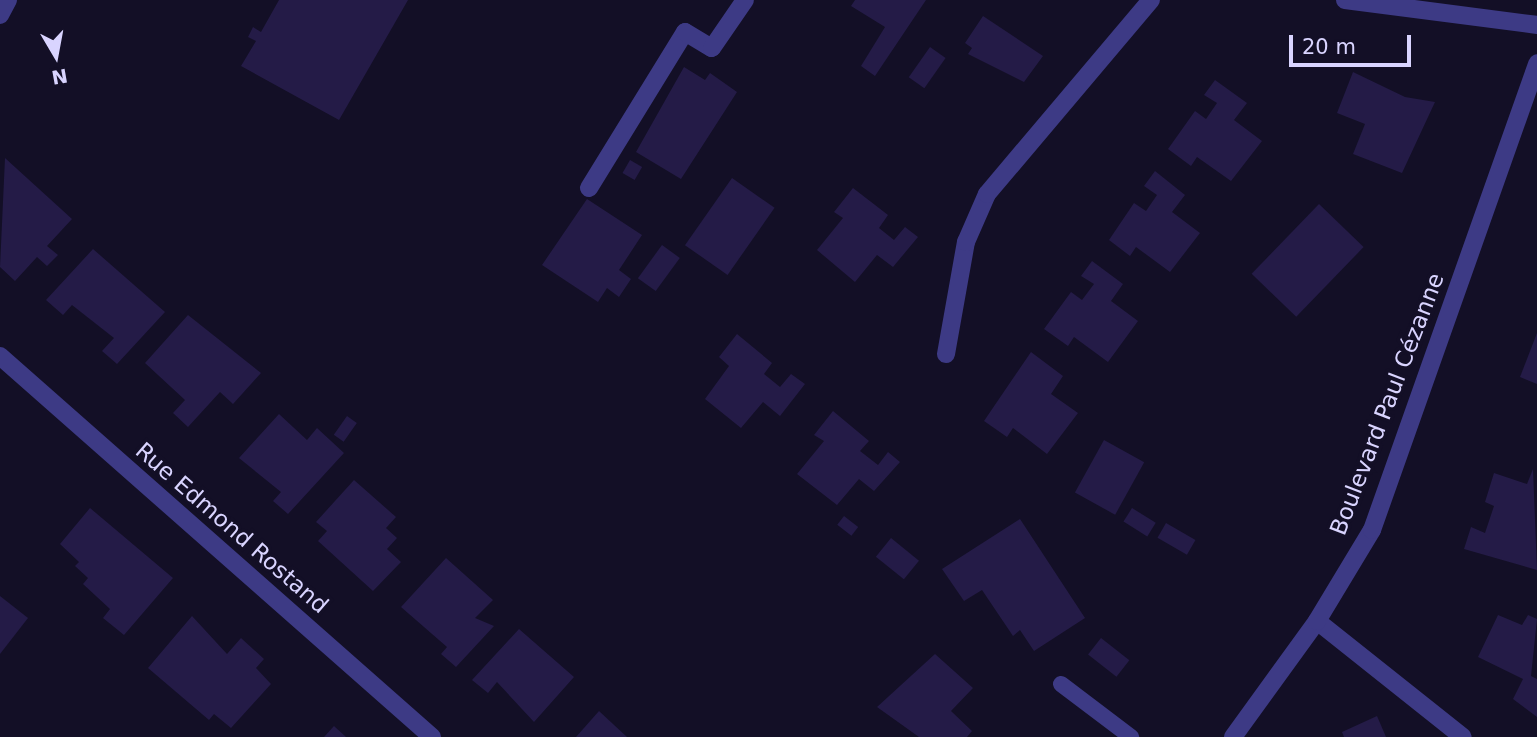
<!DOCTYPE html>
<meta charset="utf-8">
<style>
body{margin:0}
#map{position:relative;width:1537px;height:737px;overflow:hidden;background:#130f26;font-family:"DejaVu Sans",sans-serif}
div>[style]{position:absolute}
.building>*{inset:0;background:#241b47;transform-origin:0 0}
.service>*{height:16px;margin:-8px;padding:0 8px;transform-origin:8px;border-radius:8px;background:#3d3a85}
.minor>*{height:18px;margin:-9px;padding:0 9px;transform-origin:9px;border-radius:9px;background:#3d3a85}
span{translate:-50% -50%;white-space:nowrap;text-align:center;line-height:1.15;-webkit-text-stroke:7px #130f26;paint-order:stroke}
.street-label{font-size:23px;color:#d9d4ff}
.north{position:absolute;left:21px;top:21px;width:70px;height:70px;-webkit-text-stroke:5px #130f26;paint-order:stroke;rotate:170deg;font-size:19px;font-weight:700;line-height:28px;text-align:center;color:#d9d4ff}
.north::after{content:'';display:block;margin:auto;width:24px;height:32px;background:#d9d4ff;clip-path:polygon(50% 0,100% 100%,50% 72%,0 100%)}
.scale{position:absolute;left:1289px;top:35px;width:122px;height:32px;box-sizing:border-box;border:4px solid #d9d4ff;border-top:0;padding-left:9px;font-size:21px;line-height:24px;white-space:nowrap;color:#d9d4ff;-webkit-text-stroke:5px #130f26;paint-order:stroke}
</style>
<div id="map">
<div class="building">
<i style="clip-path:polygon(279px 0,408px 0,339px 120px,241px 66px,256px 41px,248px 37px,253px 27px,261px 32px)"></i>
<i style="clip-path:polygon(855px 0,926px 0,875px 76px,861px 66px,885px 27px,851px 6px)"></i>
<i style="clip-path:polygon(983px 16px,1043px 56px,1024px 82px,968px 54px,972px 48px,965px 43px)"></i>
<i style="left:930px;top:47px;width:19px;height:37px;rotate:35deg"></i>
<i style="clip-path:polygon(684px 67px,705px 80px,710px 73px,737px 92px,681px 179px,636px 152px)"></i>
<i style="clip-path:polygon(1353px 72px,1405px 97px,1435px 102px,1402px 173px,1353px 154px,1365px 124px,1337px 113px)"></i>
<i style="clip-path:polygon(1215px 80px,1247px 103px,1234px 120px,1262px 141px,1231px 181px,1197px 157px,1191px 166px,1168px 149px,1195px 111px,1206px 119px,1217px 103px,1204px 95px)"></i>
<i style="clip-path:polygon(5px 158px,72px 219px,47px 246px,58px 255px,47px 266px,37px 257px,15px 281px,0 267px)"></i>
<i style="left:630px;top:160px;width:14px;height:15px;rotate:30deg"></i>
<i style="clip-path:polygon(1155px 171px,1185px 195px,1172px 212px,1200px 233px,1170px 272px,1136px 247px,1130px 256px,1109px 240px,1134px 203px,1146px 211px,1157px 195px,1144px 186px)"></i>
<i style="left:732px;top:178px;width:52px;height:82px;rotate:35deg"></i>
<i style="clip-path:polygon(853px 188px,888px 215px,879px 228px,894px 240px,905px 227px,918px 237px,893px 267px,877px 255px,855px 282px,817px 250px,843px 218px,834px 212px)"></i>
<i style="clip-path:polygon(587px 199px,642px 235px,619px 270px,631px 279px,619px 297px,607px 288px,598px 302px,542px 265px)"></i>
<i style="left:1319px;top:204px;width:62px;height:97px;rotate:44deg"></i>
<i style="left:662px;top:245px;width:22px;height:41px;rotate:36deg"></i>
<i style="clip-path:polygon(93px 249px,165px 312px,117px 364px,102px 351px,114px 338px,72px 305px,63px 315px,46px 300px)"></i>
<i style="clip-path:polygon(1092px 261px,1123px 284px,1111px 301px,1138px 321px,1108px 362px,1074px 337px,1068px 346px,1044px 329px,1071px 292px,1082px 300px,1094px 284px,1081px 276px)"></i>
<i style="clip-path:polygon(188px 315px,261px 373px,233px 404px,220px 392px,188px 427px,173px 413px,185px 400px,145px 363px)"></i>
<i style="clip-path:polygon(1537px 333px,1537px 384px,1520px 377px)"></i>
<i style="clip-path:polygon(737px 334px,772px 363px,764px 374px,780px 387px,791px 374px,805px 384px,780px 416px,763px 402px,741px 428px,705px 399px,729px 366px,719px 357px)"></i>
<i style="clip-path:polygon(1031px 352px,1063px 376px,1051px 394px,1078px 413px,1047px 454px,1013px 428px,1007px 437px,984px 421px)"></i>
<i style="clip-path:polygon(833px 411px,869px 441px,860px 451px,878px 465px,888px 452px,900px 462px,874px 491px,859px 479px,837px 505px,797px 474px,824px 441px,814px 435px)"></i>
<i style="clip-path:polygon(279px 414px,307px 440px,317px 428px,344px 453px,288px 514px,273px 501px,281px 492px,239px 458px)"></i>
<i style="left:347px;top:416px;width:12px;height:23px;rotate:35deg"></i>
<i style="left:1104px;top:440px;width:46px;height:60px;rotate:29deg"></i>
<i style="clip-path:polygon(1533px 469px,1537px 570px,1464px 549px,1471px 527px,1485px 533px,1494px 506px,1485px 502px,1494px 473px,1527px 484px)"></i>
<i style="clip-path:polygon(354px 480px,396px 517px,386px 528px,397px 538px,387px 549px,401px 562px,373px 591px,318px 541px,327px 531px,316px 522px)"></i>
<i style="clip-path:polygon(90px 508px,173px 578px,124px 635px,103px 618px,110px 609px,83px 584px,88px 578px,75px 566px,79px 562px,60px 544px)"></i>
<i style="left:1132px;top:508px;width:28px;height:16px;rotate:32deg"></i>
<i style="left:844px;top:516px;width:18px;height:11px;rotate:38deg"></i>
<i style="clip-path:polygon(1020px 519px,1085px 618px,1034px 651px,1020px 630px,1013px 636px,982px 590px,964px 601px,942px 569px)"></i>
<i style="left:1166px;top:523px;width:34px;height:17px;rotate:30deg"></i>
<i style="left:891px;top:538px;width:36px;height:24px;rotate:39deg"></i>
<i style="clip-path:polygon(446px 558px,493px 600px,475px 618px,494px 626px,456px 667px,441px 654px,447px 647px,401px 607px)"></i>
<i style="clip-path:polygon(0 596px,28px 618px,0 654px)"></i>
<i style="clip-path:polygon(1498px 615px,1522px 625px,1528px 615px,1537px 619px,1531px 676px,1537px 679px,1537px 717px,1513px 699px,1523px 679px,1478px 657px)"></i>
<i style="clip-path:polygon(192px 616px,227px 654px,241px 638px,264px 659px,256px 668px,271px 684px,231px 728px,214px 714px,209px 720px,148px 668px)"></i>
<i style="clip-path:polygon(519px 629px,574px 677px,534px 722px,497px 682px,488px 693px,472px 680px)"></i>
<i style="left:1101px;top:638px;width:36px;height:21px;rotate:38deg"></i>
<i style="clip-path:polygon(935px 654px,973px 688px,951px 711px,972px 731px,967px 737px,919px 737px,877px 707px)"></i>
<i style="clip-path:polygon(599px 711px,627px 737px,576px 737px)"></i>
<i style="clip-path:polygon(1377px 716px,1386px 737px,1344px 737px,1342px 732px)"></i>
<i style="clip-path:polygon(334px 726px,346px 737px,324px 737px)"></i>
</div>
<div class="service">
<i style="left:1061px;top:684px;width:88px;rotate:37.1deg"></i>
</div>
<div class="minor">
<i style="left:1345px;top:0;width:194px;rotate:7.4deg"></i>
<i style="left:0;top:15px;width:17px;rotate:-62deg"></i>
<i style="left:589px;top:188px;width:183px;rotate:-58.4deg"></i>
<i style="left:685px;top:32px;width:31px;rotate:31deg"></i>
<i style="left:712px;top:48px;width:58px;rotate:-55.5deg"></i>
<i style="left:946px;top:354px;width:114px;rotate:-79.9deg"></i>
<i style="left:966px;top:242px;width:52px;rotate:-66.4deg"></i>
<i style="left:987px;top:194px;width:254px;rotate:-49.8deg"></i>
<i style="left:0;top:356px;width:576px;rotate:41.41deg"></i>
<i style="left:1317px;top:621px;width:186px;rotate:38.5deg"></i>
<i style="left:1233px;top:737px;width:143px;rotate:-54.1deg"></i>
<i style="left:1317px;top:621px;width:106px;rotate:-58.9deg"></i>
<i style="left:1372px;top:530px;width:495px;rotate:-70.5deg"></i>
</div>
<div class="street-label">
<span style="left:1387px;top:404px;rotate:-69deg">Boulevard Paul Cézanne</span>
<span style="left:232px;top:528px;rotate:41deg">Rue Edmond Rostand</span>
</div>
<div class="north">N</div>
<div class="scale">20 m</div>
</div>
